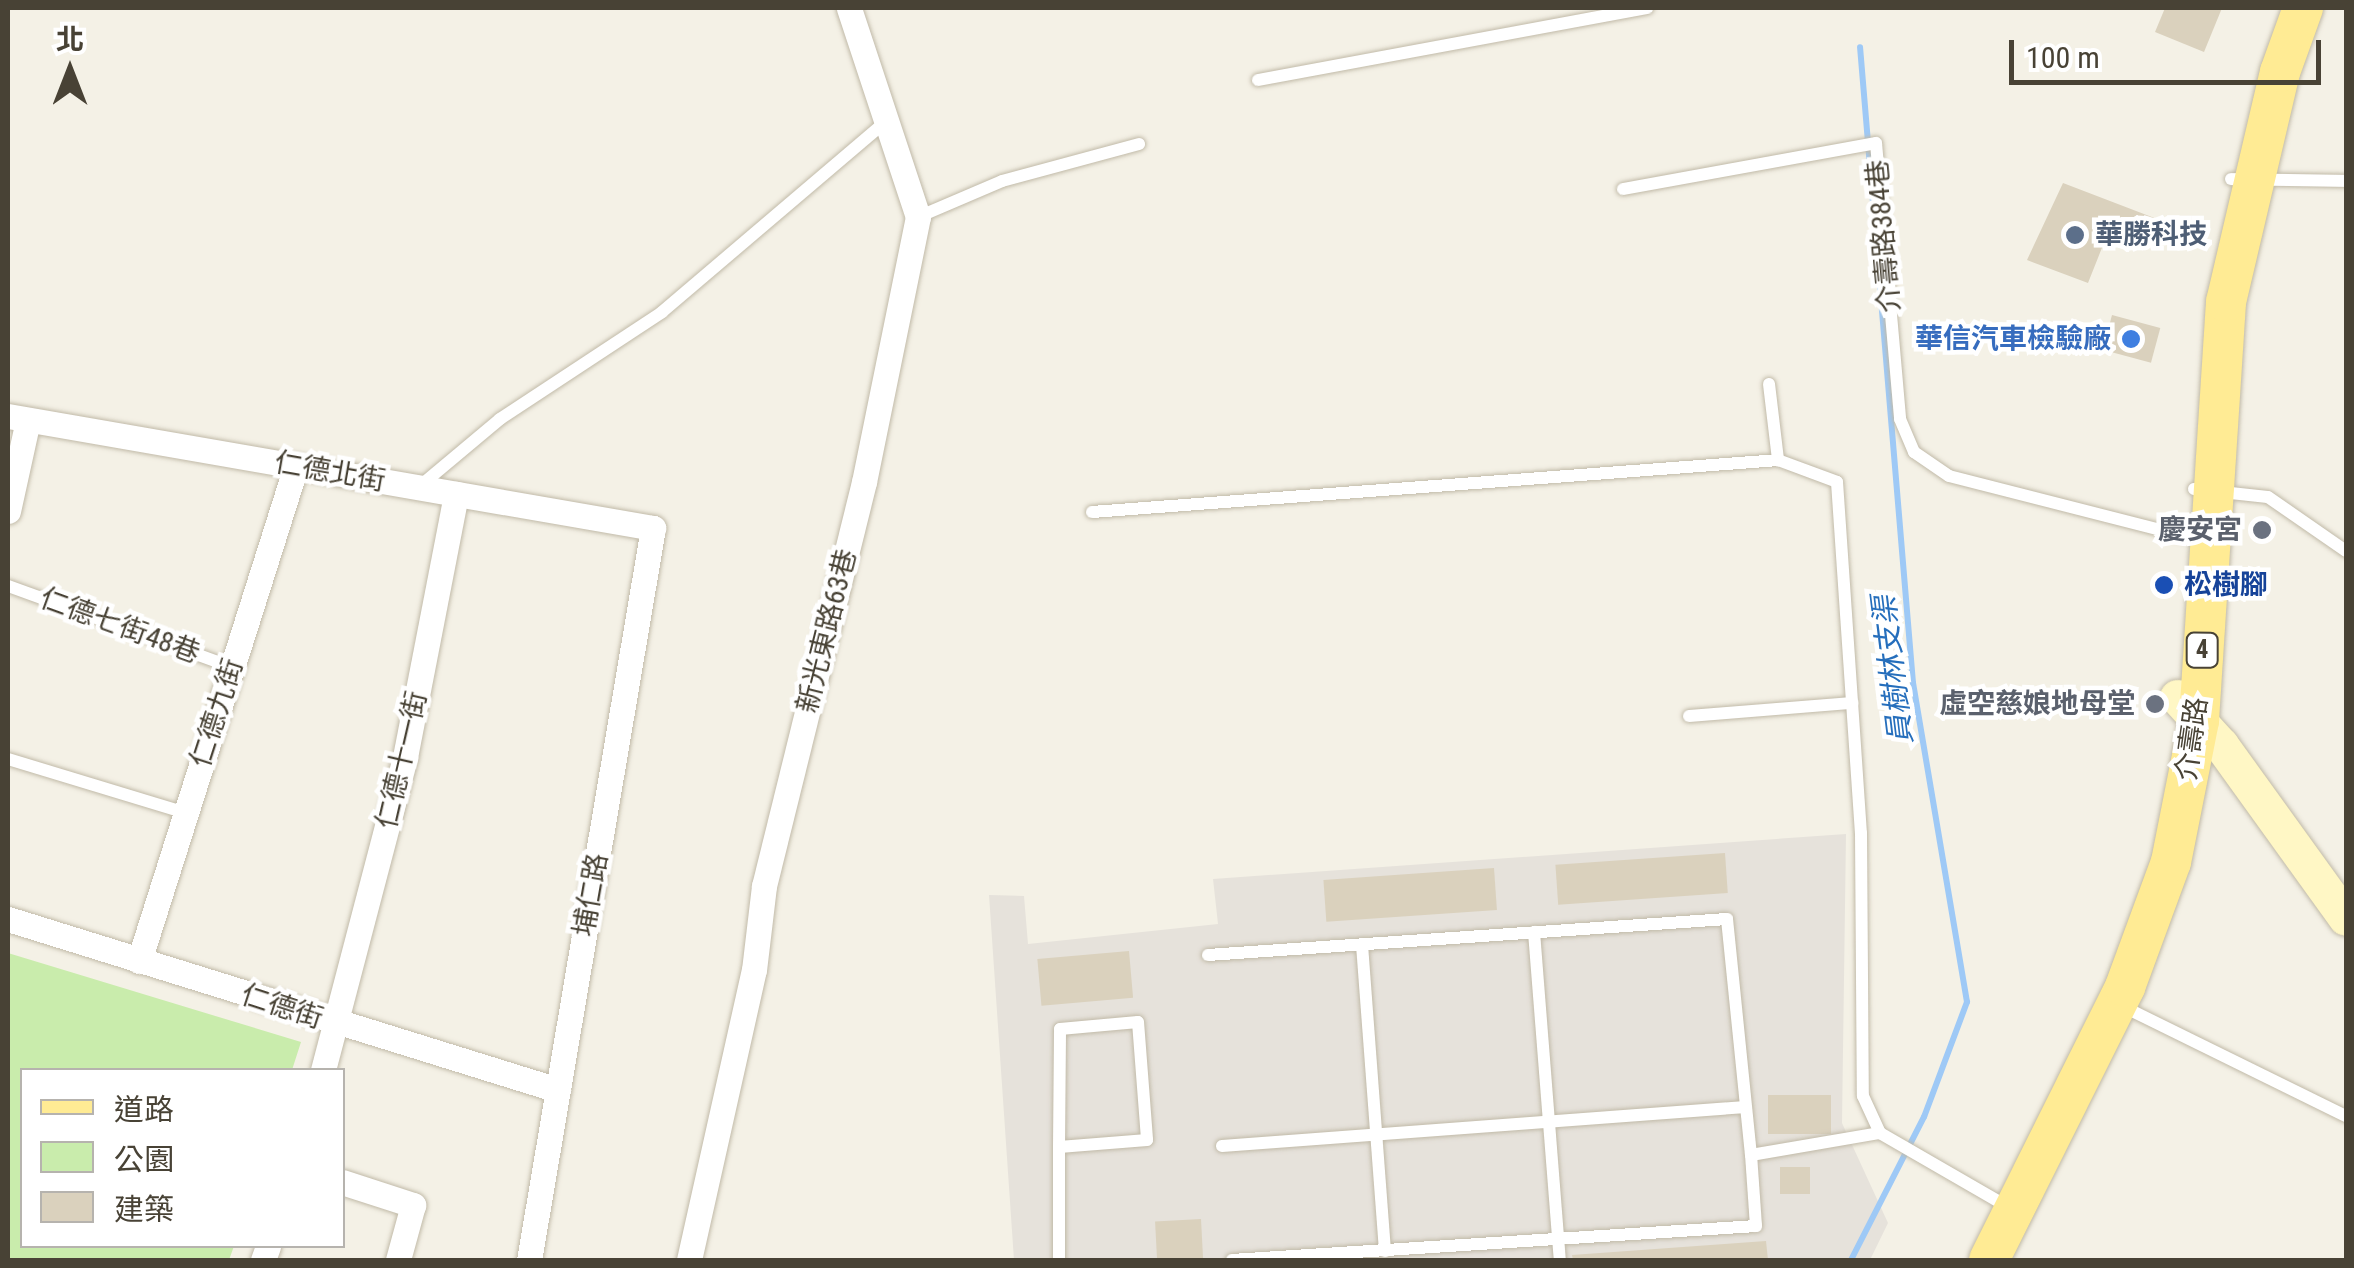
<!DOCTYPE html>
<meta charset="utf-8">
<style>
body{margin:0}
#map{position:relative;width:2354px;height:1268px;overflow:hidden;background:#f4f1e6;font-family:"Roboto Condensed","Noto Sans TC",sans-serif}
div>[style]{position:absolute}
.industrial>*{inset:0;background:#e6e2db}
.green>*{inset:0;background:#c9ecac}
.stream>*{height:6px;margin:-3px;padding:0 3px;transform-origin:3px;border-radius:3px;background:#9ec9f6}
.building>*{inset:0;background:#dad1bd;transform-origin:0 0}
.roads{filter:drop-shadow(0 0 2px #c1baa8) drop-shadow(0 0 2px #c1baa8)}
.lane>*{height:12px;margin:-6px;padding:0 6px;transform-origin:6px;border-radius:6px;background:#fff}
.street>*{height:25px;margin:-12.5px;padding:0 12.5px;transform-origin:12.5px;border-radius:12.5px;background:#fff}
.secondary>*{height:35px;margin:-17.5px;padding:0 17.5px;transform-origin:17.5px;border-radius:17.5px;background:#fff7c5}
.primary>*{height:40px;margin:-20px;padding:0 20px;transform-origin:20px;border-radius:20px;background:#ffeb94}
.dots>*{width:28px;height:28px;translate:-50% -50%;box-sizing:border-box;border:5px solid #fff;border-radius:50%}
span{translate:-50% -50%;white-space:nowrap;text-align:center;line-height:1.15;-webkit-text-stroke:9px #fff;paint-order:stroke}
.shield-label span{padding:2px 8px;background:#fff;border:2px solid;border-radius:8px;-webkit-text-stroke-width:0}
.shield-label{font-size:25px;color:#484235;font-weight:700}
.service-label{font-size:28px;color:#4e5e75;font-weight:700}
.left{translate:0 -50%;text-align:left}
.street-label{font-size:28px;color:#484235}
.shop-label{font-size:28px;color:#366cbe;font-weight:700}
.right{translate:-100% -50%;text-align:right}
.worship-label{font-size:28px;color:#5b616d;font-weight:700}
.transit-label{font-size:28px;color:#164399;font-weight:700}
.water-label{font-size:30px;color:#256ebc;font-style:italic}
.frame{position:absolute;inset:0;border:10px solid #484235;pointer-events:none}
.legend{position:absolute;left:20px;top:1068px;width:325px;height:180px;box-sizing:border-box;background:#fff;border:2px solid #b6b3ae;margin:0;padding:12px 18px;list-style:none;font-size:30px;color:#484235}
.legend li{display:flex;align-items:center;gap:20px;height:50px}
.legend b{width:50px;border:2px solid #b6b3ae}
.north{position:absolute;left:20px;top:20px;width:100px;height:100px;-webkit-text-stroke:8px #fff;paint-order:stroke;rotate:0deg;font-size:28px;font-weight:700;line-height:40px;text-align:center;color:#484235}
.north::after{content:'';display:block;margin:auto;width:35px;height:45px;background:#484235;clip-path:polygon(50% 0,100% 100%,50% 72%,0 100%)}
.scale{position:absolute;left:2009px;top:40px;width:312px;height:45px;box-sizing:border-box;border:5px solid #484235;border-top:0;padding-left:12px;font-size:30px;line-height:35px;white-space:nowrap;color:#484235;-webkit-text-stroke:8px #fff;paint-order:stroke}
</style>
<div id="map">
<div class="industrial">
<i style="clip-path:polygon(1846px 834px,1842px 1123px,1888px 1223px,1870px 1260px,1014px 1260px,989px 895px,1024px 896px,1028px 944px,1218px 924px,1213px 879px)"></i>
</div>
<div class="green">
<i style="clip-path:polygon(8px 953px,301px 1042px,292px 1070px,22px 1070px,22px 1246px,234px 1246px,229px 1260px,8px 1260px)"></i>
</div>
<div class="stream">
<i style="left:1851px;top:1260px;width:161px;rotate:-63deg"></i>
<i style="left:1924px;top:1117px;width:123px;rotate:-69.5deg"></i>
<i style="left:1967px;top:1002px;width:324px;rotate:-99.6deg"></i>
<i style="left:1913px;top:683px;width:638px;rotate:-94.76deg"></i>
</div>
<div class="building">
<i style="clip-path:polygon(2165px 8px,2222px 8px,2204px 52px,2155px 32px)"></i>
<i style="clip-path:polygon(2063px 183px,2157px 219px,2145px 250px,2125px 243px,2131px 227px,2113px 220px,2088px 283px,2027px 260px)"></i>
<i style="left:2112px;top:315px;width:50px;height:36px;rotate:15deg"></i>
<i style="left:1725px;top:853px;width:40px;height:170px;rotate:86deg"></i>
<i style="left:1494px;top:868px;width:42px;height:171px;rotate:86deg"></i>
<i style="left:1129px;top:951px;width:47px;height:92px;rotate:85deg"></i>
<i style="left:1831px;top:1095px;width:39px;height:63px;rotate:90deg"></i>
<i style="left:1780px;top:1167px;width:30px;height:27px"></i>
<i style="left:1201px;top:1219px;width:41px;height:46px;rotate:87deg"></i>
<i style="clip-path:polygon(1766px 1241px,1768px 1260px,1573px 1260px,1572px 1255px)"></i>
</div>
<div class="roads">
<div class="lane">
<i style="left:1258px;top:80px;width:396px;rotate:-10.5deg"></i>
<i style="left:2231px;top:179px;width:115px;rotate:1deg"></i>
<i style="left:1623px;top:189px;width:257px;rotate:-10.3deg"></i>
<i style="left:1876px;top:143px;width:277px;rotate:85deg"></i>
<i style="left:1900px;top:419px;width:36px;rotate:67deg"></i>
<i style="left:1914px;top:452px;width:42px;rotate:34.4deg"></i>
<i style="left:1949px;top:476px;width:266px;rotate:14.3deg"></i>
<i style="left:918px;top:217px;width:91px;rotate:-23.2deg"></i>
<i style="left:1002px;top:181px;width:142px;rotate:-15.1deg"></i>
<i style="left:1769px;top:384px;width:77px;rotate:83.2deg"></i>
<i style="left:1778px;top:460px;width:63px;rotate:20.4deg"></i>
<i style="left:1837px;top:482px;width:352px;rotate:86.1deg"></i>
<i style="left:1861px;top:833px;width:263px;rotate:89.6deg"></i>
<i style="left:1863px;top:1096px;width:41px;rotate:65.3deg"></i>
<i style="left:1880px;top:1133px;width:148px;rotate:30deg"></i>
<i style="left:420px;top:486px;width:104px;rotate:-39.9deg"></i>
<i style="left:500px;top:419px;width:194px;rotate:-33.4deg"></i>
<i style="left:662px;top:312px;width:292px;rotate:-40.4deg"></i>
<i style="left:2194px;top:489px;width:74px;rotate:6.2deg"></i>
<i style="left:2268px;top:497px;width:95px;rotate:34.7deg"></i>
<i style="left:1092px;top:512px;width:688px;rotate:-4.33deg"></i>
<i style="left:8px;top:586px;width:238px;rotate:19.9deg"></i>
<i style="left:1689px;top:716px;width:164px;rotate:-4.6deg"></i>
<i style="left:8px;top:759px;width:186px;rotate:16.9deg"></i>
<i style="left:1534px;top:932px;width:329px;rotate:85.5deg"></i>
<i style="left:1362px;top:945px;width:307px;rotate:85.7deg"></i>
<i style="left:1208px;top:955px;width:520px;rotate:-3.97deg"></i>
<i style="left:1727px;top:919px;width:237px;rotate:84.2deg"></i>
<i style="left:1751px;top:1155px;width:131px;rotate:-9.7deg"></i>
<i style="left:2120px;top:1005px;width:252px;rotate:26.2deg"></i>
<i style="left:1222px;top:1146px;width:525px;rotate:-4.26deg"></i>
<i style="left:1059px;top:1260px;width:113px;rotate:-90deg"></i>
<i style="left:1059px;top:1147px;width:118px;rotate:-89.5deg"></i>
<i style="left:1060px;top:1029px;width:78px;rotate:-5.1deg"></i>
<i style="left:1138px;top:1022px;width:118px;rotate:85.6deg"></i>
<i style="left:1147px;top:1140px;width:88px;rotate:175.5deg"></i>
<i style="left:1232px;top:1260px;width:525px;rotate:-3.71deg"></i>
<i style="left:1756px;top:1226px;width:71px;rotate:-94deg"></i>
</div>
<div class="street">
<i style="left:8px;top:416px;width:655px;rotate:9.85deg"></i>
<i style="left:653px;top:528px;width:742px;rotate:99.61deg"></i>
<i style="left:8px;top:511px;width:93px;rotate:-77.6deg"></i>
<i style="left:8px;top:919px;width:576px;rotate:17.27deg"></i>
<i style="left:139px;top:961px;width:519px;rotate:-72.4deg"></i>
<i style="left:323px;top:1070px;width:324px;rotate:-75.3deg"></i>
<i style="left:405px;top:757px;width:268px;rotate:-79deg"></i>
<i style="left:342px;top:1182px;width:75px;rotate:17.9deg"></i>
<i style="left:413px;top:1205px;width:57px;rotate:105.3deg"></i>
<i style="left:263px;top:1260px;width:15px;rotate:-70deg"></i>
<i style="left:689px;top:1260px;width:297px;rotate:-77.4deg"></i>
<i style="left:754px;top:970px;width:85px;rotate:-83.2deg"></i>
<i style="left:764px;top:886px;width:416px;rotate:-76.1deg"></i>
<i style="left:864px;top:482px;width:270px;rotate:-78.5deg"></i>
<i style="left:918px;top:217px;width:220px;rotate:-108.3deg"></i>
</div>
<div class="secondary">
<i style="left:2177px;top:697px;width:65px;rotate:47.5deg"></i>
<i style="left:2221px;top:745px;width:213px;rotate:54.2deg"></i>
</div>
<div class="primary">
<i style="left:1989px;top:1260px;width:305px;rotate:-63.5deg"></i>
<i style="left:2125px;top:987px;width:133px;rotate:-69.8deg"></i>
<i style="left:2171px;top:862px;width:145px;rotate:-78.8deg"></i>
<i style="left:2199px;top:720px;width:419px;rotate:-86.3deg"></i>
<i style="left:2226px;top:302px;width:236px;rotate:-76.8deg"></i>
<i style="left:2280px;top:72px;width:68px;rotate:-70.2deg"></i>
</div>
</div>
<div class="dots">
<i style="left:2075px;top:235px;background:#5c6f8a"></i>
<i style="left:2131px;top:339px;background:#3f7fe0"></i>
<i style="left:2262px;top:530px;background:#6b7280"></i>
<i style="left:2164px;top:585px;background:#1a4fb4"></i>
<i style="left:2155px;top:704px;background:#6b7280"></i>
</div>
<div class="shield-label">
<span style="left:2202px;top:650px">4</span>
</div>
<div class="service-label">
<span class="left" style="left:2095px;top:235px">華勝科技</span>
</div>
<div class="street-label">
<span style="left:1884px;top:236px;rotate:-95deg">介壽路384巷</span>
<span style="left:330px;top:472px;rotate:10deg">仁德北街</span>
<span style="left:120px;top:626px;rotate:20deg">仁德七街48巷</span>
<span style="left:827px;top:631px;rotate:-76deg">新光東路63巷</span>
<span style="left:217px;top:713px;rotate:-72deg">仁德九街</span>
<span style="left:2192px;top:739px;rotate:-82deg">介壽路</span>
<span style="left:402px;top:760px;rotate:-77deg">仁德十一街</span>
<span style="left:591px;top:895px;rotate:-80deg">埔仁路</span>
<span style="left:282px;top:1007px;rotate:18deg">仁德街</span>
</div>
<div class="shop-label">
<span class="right" style="left:2111px;top:339px">華信汽車檢驗廠</span>
</div>
<div class="worship-label">
<span class="right" style="left:2242px;top:530px">慶安宮</span>
<span class="right" style="left:2135px;top:704px">虛空慈娘地母堂</span>
</div>
<div class="transit-label">
<span class="left" style="left:2184px;top:585px">松樹腳</span>
</div>
<div class="water-label">
<span style="left:1893px;top:670px;rotate:-97deg">員樹林支渠</span>
</div>
<div class="frame"></div>
<ul class="legend">
<li><b style="height:12px;background:#ffeb94"></b>道路</li>
<li><b style="height:28px;background:#c9ecac"></b>公園</li>
<li><b style="height:28px;background:#dad1bd"></b>建築</li>
</ul>
<div class="north">北</div>
<div class="scale">100 m</div>
</div>
